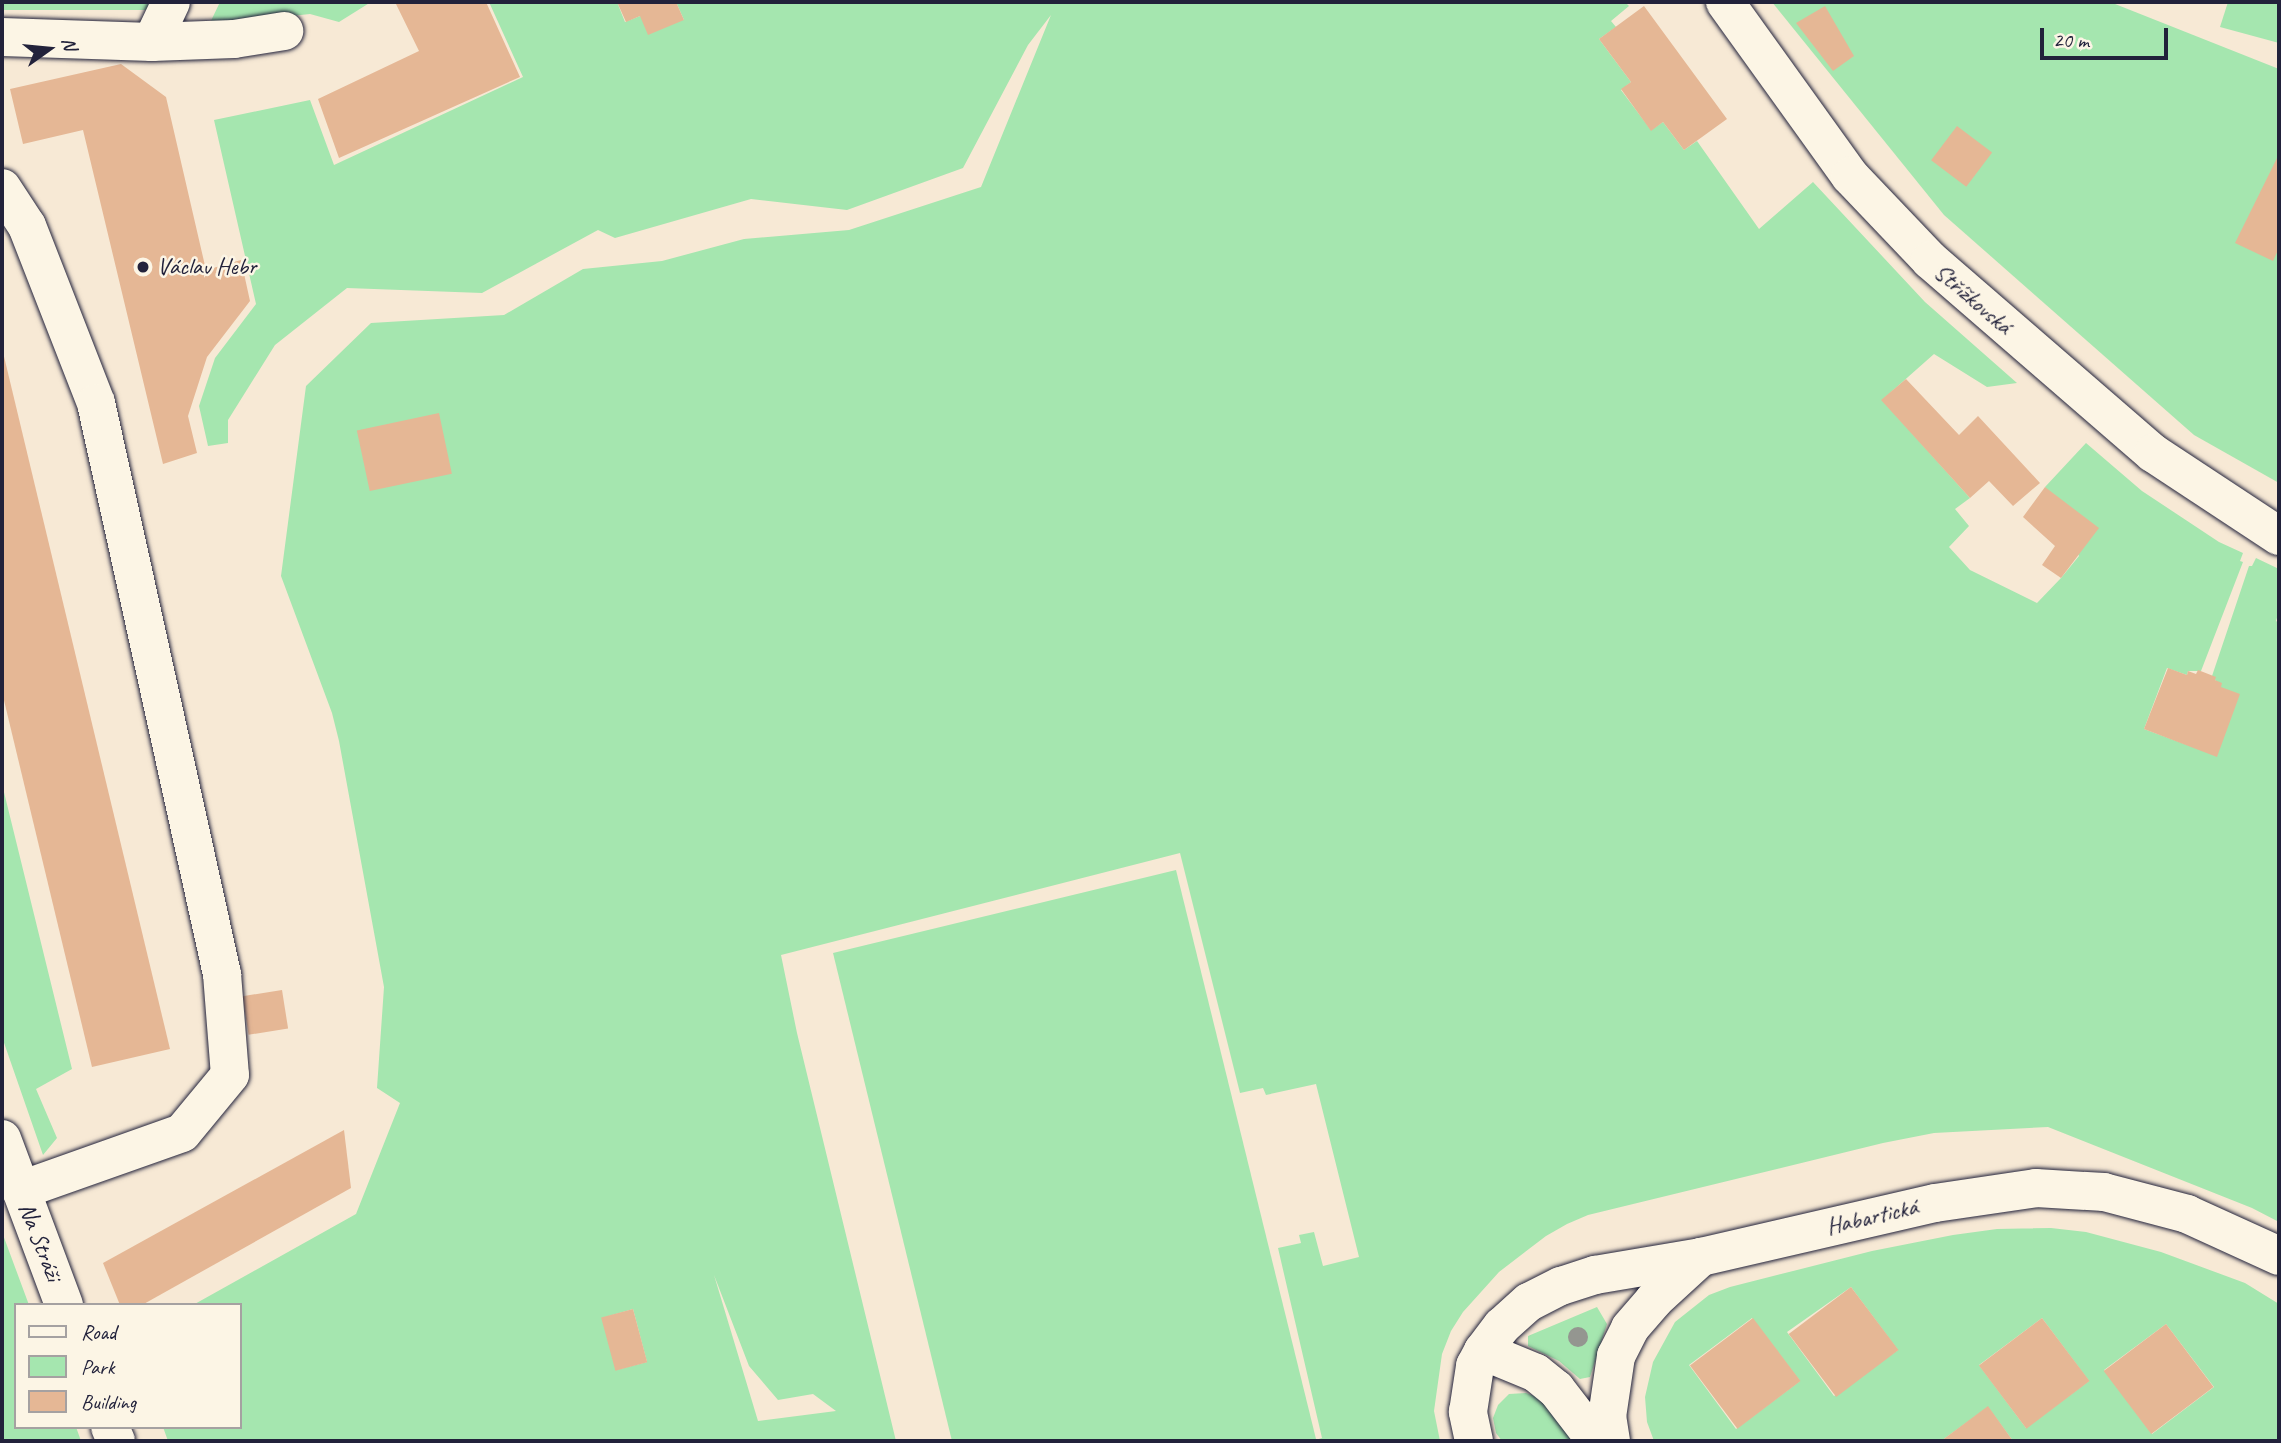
<!DOCTYPE html>
<meta charset="utf-8">
<style>
body{margin:0}
#map{position:relative;width:2281px;height:1443px;overflow:hidden;background:#f7e9d5;font-family:Caveat,sans-serif}
div>[style]{position:absolute}
.green>*{inset:0;background:#a5e6af;transform-origin:0 0}
.building>*{inset:0;background:#e5b795;transform-origin:0 0}
.roads{filter:drop-shadow(0 0 2px #22223b) drop-shadow(0 0 2px #22223b)}
.minor>*{height:38px;margin:-19px;padding:0 19px;transform-origin:19px;border-radius:19px;background:#fcf5e5}
.trees>*{width:20px;height:20px;margin:-10px;border-radius:50%;background:#949690}
.dots>*{width:19px;height:19px;translate:-50% -50%;box-sizing:border-box;border:4px solid #fcf5e5;border-radius:50%}
span{translate:-50% -50%;white-space:nowrap;text-align:center;line-height:1.15;-webkit-text-stroke:5px #fcf5e5;paint-order:stroke}
.poi-label{font-size:24px;color:#22223b}
.left{translate:0 -50%;text-align:left}
.street-label{font-size:24px;color:#22223b}
.frame{position:absolute;inset:0;border:4px solid #22223b;pointer-events:none}
.legend{position:absolute;left:14px;top:1303px;width:228px;height:126px;box-sizing:border-box;background:#fcf5e5;border:2px solid #a5a1a1;margin:0;padding:9px 12px;list-style:none;font-size:21px;color:#22223b}
.legend li{display:flex;align-items:center;gap:14px;height:35px}
.legend b{width:35px;border:2px solid #a5a1a1}
.north{position:absolute;left:14px;top:14px;width:70px;height:70px;-webkit-text-stroke:5px #fcf5e5;paint-order:stroke;rotate:75deg;font-size:19px;font-weight:700;line-height:28px;text-align:center;color:#22223b}
.north::after{content:'';display:block;margin:auto;width:24px;height:32px;background:#22223b;clip-path:polygon(50% 0,100% 100%,50% 72%,0 100%)}
.scale{position:absolute;left:2040px;top:28px;width:128px;height:32px;box-sizing:border-box;border:4px solid #22223b;border-top:0;padding-left:9px;font-size:21px;line-height:24px;white-space:nowrap;color:#22223b;-webkit-text-stroke:5px #fcf5e5;paint-order:stroke}
</style>
<div id="map">
<div class="green">
<i style="left:2px;top:2px;width:153px;height:8px"></i>
<i style="clip-path:polygon(220px 2px,371px 2px,339px 22px,310px 14px,209px 25px)"></i>
<i style="clip-path:polygon(evenodd,489px 2px,617px 2px,625px 22px,640px 16px,684px 20px,676px 2px,1625px 2px,1629px 6px,1611px 21px,1616px 27px,1599px 39px,1631px 82px,1621px 90px,1651px 130px,1663px 122px,1684px 150px,1697px 141px,1759px 229px,1813px 182px,1925px 302px,2017px 383px,1987px 387px,1934px 354px,1882px 400px,1970px 498px,1955px 509px,1969px 526px,1949px 547px,1970px 570px,2037px 603px,2061px 578px,2079px 556px,2045px 487px,2086px 443px,2142px 491px,2219px 542px,2243px 553px,2240px 561px,2243px 562px,2201px 671px,2188px 671px,2187px 675px,2167px 668px,2144px 729px,2217px 756px,2221px 687px,2212px 676px,2249px 566px,2252px 566px,2256px 558px,2279px 569px,2279px 611px,2276px 621px,2279px 623px,2279px 1222px,2252px 1208px,2048px 1127px,1934px 1133px,1883px 1143px,1588px 1215px,1567px 1224px,1546px 1236px,1499px 1272px,1463px 1312px,1451px 1331px,1442px 1354px,1434px 1411px,1440px 1441px,1312px 1441px,1322px 1438px,1278px 1248px,1301px 1243px,1299px 1235px,1314px 1232px,1323px 1266px,1359px 1257px,1316px 1084px,1266px 1095px,1263px 1088px,1240px 1093px,1180px 853px,781px 955px,797px 1033px,896px 1441px,168px 1441px,163px 1427px,240px 1427px,240px 1305px,193px 1305px,356px 1214px,400px 1103px,377px 1088px,384px 987px,339px 741px,332px 713px,281px 576px,306px 386px,371px 323px,504px 315px,583px 269px,662px 261px,744px 239px,849px 230px,981px 187px,1051px 15px,1028px 45px,963px 168px,847px 210px,751px 199px,615px 238px,598px 230px,482px 293px,347px 288px,275px 345px,228px 420px,228px 443px,208px 446px,199px 406px,215px 358px,256px 304px,214px 120px,310px 100px,334px 165px,523px 77px,489px 2px,714px 1275px,749px 1366px,778px 1400px,813px 1394px,836px 1411px,758px 1421px,714px 1275px,489px 2px,633px 1309px,647px 1362px,616px 1370px,602px 1318px,633px 1309px)"></i>
<i style="clip-path:polygon(1772px 2px,2110px 2px,2279px 69px,2279px 483px,2194px 435px,1944px 215px)"></i>
<i style="clip-path:polygon(2228px 2px,2279px 2px,2279px 43px,2220px 27px)"></i>
<i style="clip-path:polygon(2px 784px,72px 1069px,36px 1089px,57px 1138px,43px 1155px,2px 1037px)"></i>
<i style="clip-path:polygon(1176px 870px,1316px 1439px,1305px 1441px,952px 1441px,833px 953px)"></i>
<i style="clip-path:polygon(evenodd,2051px 1228px,2086px 1232px,2161px 1252px,2245px 1283px,2279px 1304px,2279px 1441px,2013px 1441px,1988px 1407px,1941px 1441px,1654px 1441px,1647px 1422px,1645px 1397px,1653px 1362px,1675px 1322px,1709px 1295px,1730px 1287px,1872px 1251px,1953px 1235px,1997px 1229px,2051px 1228px,1851px 1287px,1898px 1350px,1834px 1396px,1787px 1332px,1851px 1287px,2051px 1228px,1752px 1318px,1800px 1381px,1736px 1429px,1689px 1365px,1752px 1318px,2051px 1228px,2042px 1318px,2089px 1381px,2026px 1428px,1979px 1365px,2042px 1318px,2051px 1228px,2166px 1324px,2214px 1387px,2152px 1434px,2104px 1370px,2166px 1324px)"></i>
<i style="clip-path:polygon(2px 1232px,29px 1305px,16px 1305px,16px 1427px,76px 1427px,81px 1441px,2px 1441px)"></i>
<i style="clip-path:polygon(1597px 1307px,1607px 1324px,1590px 1377px,1580px 1379px,1559px 1361px,1528px 1346px,1528px 1336px)"></i>
<i style="clip-path:polygon(1526px 1393px,1540px 1398px,1573px 1441px,1502px 1441px,1496px 1433px,1493px 1418px,1498px 1405px,1509px 1394px)"></i>
</div>
<div class="building">
<i style="clip-path:polygon(395px 2px,486px 2px,520px 77px,339px 158px,318px 99px,419px 51px)"></i>
<i style="clip-path:polygon(617px 2px,676px 2px,684px 20px,648px 35px,640px 16px,626px 22px)"></i>
<i style="clip-path:polygon(1644px 6px,1727px 119px,1684px 150px,1663px 122px,1651px 131px,1621px 89px,1631px 82px,1599px 39px)"></i>
<i style="clip-path:polygon(1825px 6px,1854px 56px,1833px 71px,1796px 23px)"></i>
<i style="clip-path:polygon(121px 64px,166px 97px,206px 270px,241px 260px,250px 301px,207px 357px,188px 416px,197px 453px,163px 464px,83px 130px,23px 144px,10px 89px)"></i>
<i style="left:1957px;top:126px;width:44px;height:43px;rotate:37deg"></i>
<i style="clip-path:polygon(2279px 154px,2279px 248px,2273px 261px,2235px 243px)"></i>
<i style="clip-path:polygon(2px 348px,170px 1049px,92px 1067px,2px 692px)"></i>
<i style="clip-path:polygon(1906px 379px,1959px 435px,1978px 416px,2040px 483px,2013px 506px,1989px 481px,1970px 498px,1881px 400px)"></i>
<i style="left:439px;top:413px;width:62px;height:84px;rotate:78deg"></i>
<i style="clip-path:polygon(2045px 487px,2099px 528px,2061px 578px,2042px 565px,2055px 546px,2023px 517px)"></i>
<i style="clip-path:polygon(2168px 668px,2187px 675px,2188px 671px,2196px 674px,2198px 670px,2216px 677px,2215px 680px,2222px 683px,2221px 687px,2240px 694px,2217px 757px,2144px 729px)"></i>
<i style="left:282px;top:990px;width:39px;height:40px;rotate:81deg"></i>
<i style="clip-path:polygon(344px 1130px,351px 1188px,142px 1305px,120px 1305px,103px 1263px)"></i>
<i style="left:1851px;top:1287px;width:79px;height:78px;rotate:53deg"></i>
<i style="left:633px;top:1309px;width:55px;height:33px;rotate:75deg"></i>
<i style="left:1753px;top:1318px;width:79px;height:79px;rotate:53deg"></i>
<i style="left:2042px;top:1318px;width:79px;height:79px;rotate:53deg"></i>
<i style="left:2166px;top:1324px;width:79px;height:78px;rotate:53deg"></i>
<i style="clip-path:polygon(1988px 1406px,2013px 1441px,1941px 1441px)"></i>
</div>
<div class="roads">
<div class="minor">
<i style="left:1725px;top:2px;width:214px;rotate:54.3deg"></i>
<i style="left:1850px;top:176px;width:116px;rotate:46.4deg"></i>
<i style="left:1930px;top:260px;width:295px;rotate:40.9deg"></i>
<i style="left:2153px;top:453px;width:151px;rotate:33.4deg"></i>
<i style="left:2px;top:37px;width:150px;rotate:1.9deg"></i>
<i style="left:152px;top:42px;width:44px;rotate:-64.6deg"></i>
<i style="left:152px;top:42px;width:82px;rotate:-2.1deg"></i>
<i style="left:234px;top:39px;width:51px;rotate:-9.1deg"></i>
<i style="left:2px;top:188px;width:45px;rotate:56.7deg"></i>
<i style="left:27px;top:226px;width:190px;rotate:68.7deg"></i>
<i style="left:96px;top:403px;width:585px;rotate:77.56deg"></i>
<i style="left:222px;top:974px;width:101px;rotate:85.5deg"></i>
<i style="left:230px;top:1075px;width:75px;rotate:129.6deg"></i>
<i style="left:182px;top:1133px;width:171px;rotate:160.5deg"></i>
<i style="left:2px;top:1139px;width:177px;rotate:69.5deg"></i>
<i style="left:1483px;top:1351px;width:57px;rotate:22.5deg"></i>
<i style="left:1536px;top:1373px;width:26px;rotate:39deg"></i>
<i style="left:1556px;top:1389px;width:66px;rotate:52.4deg"></i>
<i style="left:110px;top:1427px;width:15px;rotate:67deg"></i>
<i style="left:1474px;top:1441px;width:30px;rotate:-102deg"></i>
<i style="left:1468px;top:1412px;width:47px;rotate:-81.3deg"></i>
<i style="left:1475px;top:1366px;width:17px;rotate:-62deg"></i>
<i style="left:1483px;top:1351px;width:31px;rotate:-53deg"></i>
<i style="left:1502px;top:1326px;width:36px;rotate:-42deg"></i>
<i style="left:1529px;top:1302px;width:36px;rotate:-27deg"></i>
<i style="left:1561px;top:1286px;width:36px;rotate:-18deg"></i>
<i style="left:1595px;top:1275px;width:108px;rotate:-9.6deg"></i>
<i style="left:1701px;top:1257px;width:240px;rotate:-13deg"></i>
<i style="left:1935px;top:1203px;width:102px;rotate:-8.4deg"></i>
<i style="left:2036px;top:1188px;width:68px;rotate:3.4deg"></i>
<i style="left:2104px;top:1192px;width:86px;rotate:14.8deg"></i>
<i style="left:2187px;top:1214px;width:101px;rotate:24.5deg"></i>
<i style="left:1611px;top:1441px;width:24px;rotate:-99deg"></i>
<i style="left:1607px;top:1417px;width:62px;rotate:-81.6deg"></i>
<i style="left:1616px;top:1356px;width:31px;rotate:-63deg"></i>
<i style="left:1630px;top:1328px;width:37px;rotate:-49deg"></i>
<i style="left:1654px;top:1300px;width:64px;rotate:-42.5deg"></i>
</div>
</div>
<div class="trees">
<i style="left:1578px;top:1337px"></i>
</div>
<div class="dots">
<i style="left:143px;top:267px;background:#22223b"></i>
</div>
<div class="poi-label">
<span class="left" style="left:157px;top:267px">Václav Hebr</span>
</div>
<div class="street-label">
<span style="left:1973px;top:299px;rotate:41deg">Střížkovská</span>
<span style="left:1872px;top:1217px;rotate:-13deg">Habartická</span>
<span style="left:40px;top:1242px;rotate:69deg">Na Stráži</span>
</div>
<div class="frame"></div>
<ul class="legend">
<li><b style="height:9px;background:#fcf5e5"></b>Road</li>
<li><b style="height:19px;background:#a5e6af"></b>Park</li>
<li><b style="height:19px;background:#e5b795"></b>Building</li>
</ul>
<div class="north">N</div>
<div class="scale">20 m</div>
</div>
